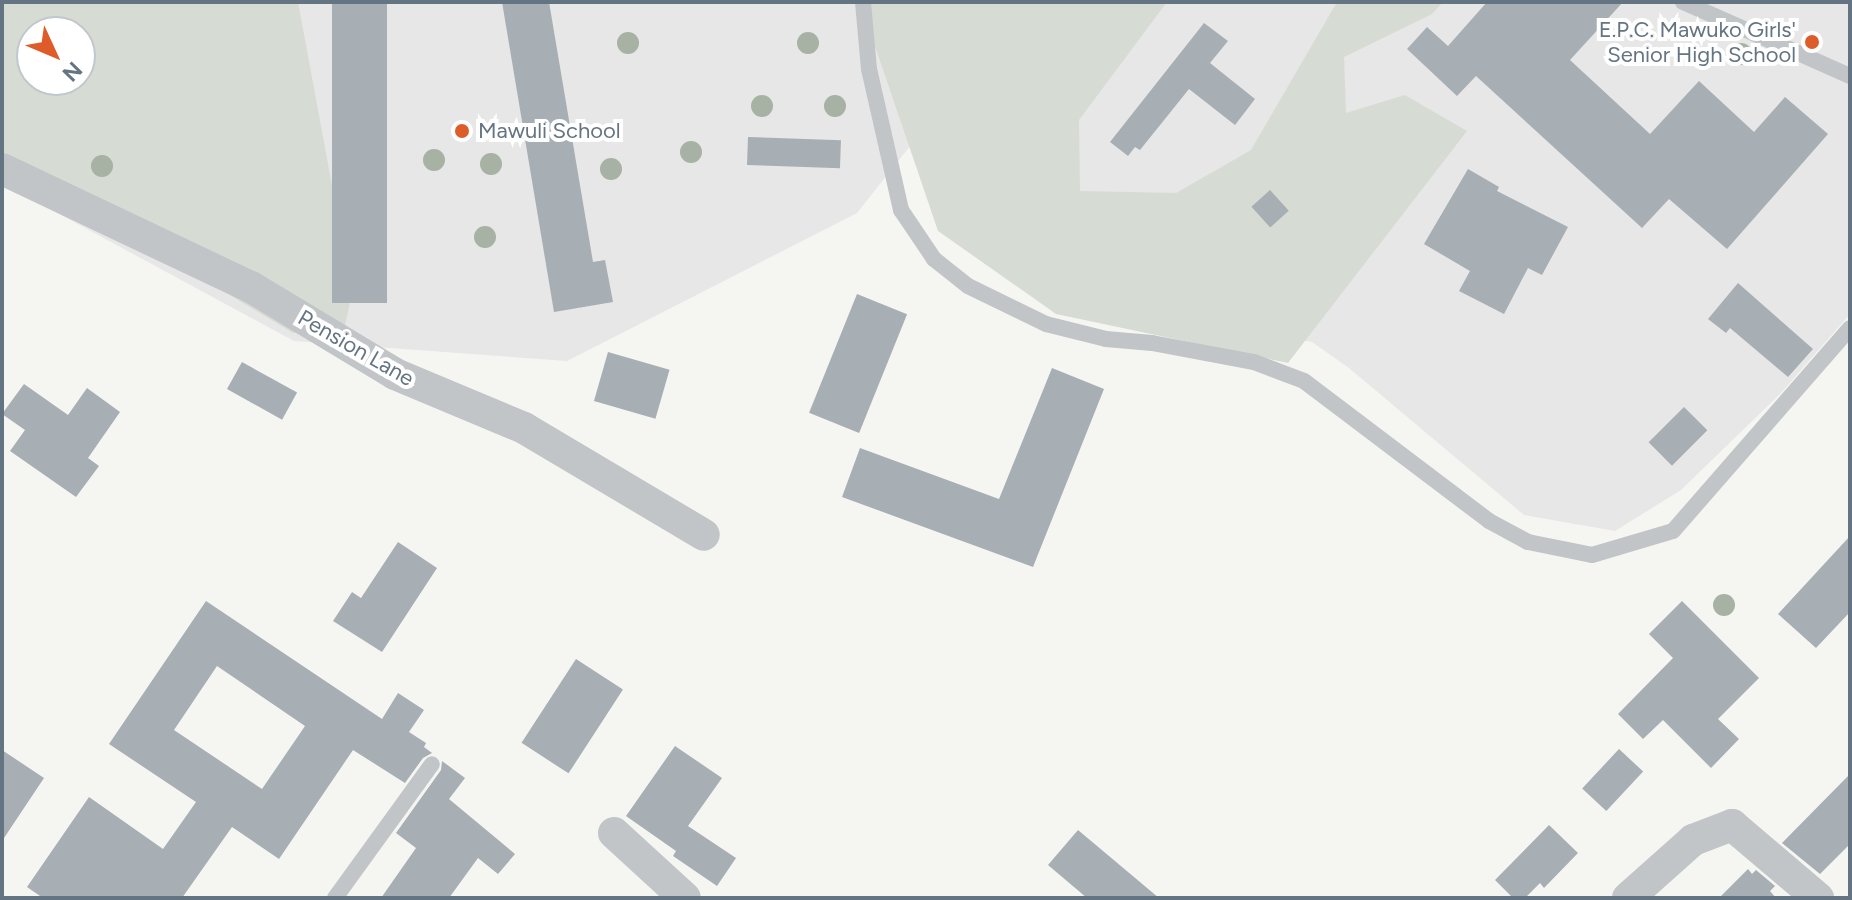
<!DOCTYPE html>
<style>
body{margin:0}
#map{position:relative;width:1852px;height:900px;overflow:hidden;background:#f5f6f2;font-family:Figtree,sans-serif}
div>[style]{position:absolute}
.built>*{inset:0;background:#e6e7e6}
.green>*{inset:0;background:#d6dcd3}
.building>*{inset:0;background:#a7aeb4;transform-origin:0 0}
.lane>*{height:16px;margin:-8px;padding:0 8px;transform-origin:8px;border-radius:8px;background:#c1c5c8}
.street>*{height:32px;margin:-16px;padding:0 16px;transform-origin:16px;border-radius:16px;background:#c1c5c8}
.trees>*{width:22px;height:22px;margin:-11px;border-radius:50%;background:#a7b2a4}
.dots>*{width:22px;height:22px;translate:-50% -50%;box-sizing:border-box;border:4px solid #fff;border-radius:50%}
span{translate:-50% -50%;white-space:nowrap;text-align:center;line-height:1.15;-webkit-text-stroke:8px #fff;paint-order:stroke}
.poi-label{font-size:22px;color:#657482}
.right{translate:-100% -50%;text-align:right}
.left{translate:0 -50%;text-align:left}
.street-label{font-size:22px;color:#657482}
.frame{position:absolute;inset:0;border:4px solid #657482;pointer-events:none}
.north{position:absolute;left:16px;top:16px;width:80px;height:80px;box-sizing:border-box;background:#fff;border:2px solid #c1c7cd;border-radius:50%;rotate:134deg;font-size:22px;font-weight:700;line-height:32px;text-align:center;color:#657482}
.north::after{content:'';display:block;margin:auto;width:28px;height:36px;background:#de5c29;clip-path:polygon(50% 0,100% 100%,50% 72%,0 100%)}
</style>
<div id="map">
<div class="built">
<i style="clip-path:polygon(evenodd,2px 2px,1024px 2px,857px 213px,567px 361px,294px 341px,2px 183px,2px 2px,32px 32px,80px 32px,80px 80px,32px 80px,32px 32px)"></i>
<i style="clip-path:polygon(1147px 2px,1850px 2px,1850px 314px,1781px 393px,1681px 490px,1615px 531px,1524px 515px,1349px 368px,1312px 342px,1141px 311px,1088px 248px,1053px 132px)"></i>
</div>
<div class="green">
<i style="clip-path:polygon(evenodd,2px 2px,298px 2px,352px 293px,345px 326px,293px 333px,2px 158px,2px 2px,32px 32px,80px 32px,80px 80px,32px 80px,32px 32px)"></i>
<i style="clip-path:polygon(860px 2px,1167px 2px,1079px 120px,1080px 191px,1176px 193px,1251px 150px,1337px 2px,1443px 2px,1432px 14px,1344px 57px,1346px 113px,1405px 95px,1467px 131px,1288px 363px,1056px 314px,938px 231px)"></i>
</div>
<div class="building">
<i style="left:332px;top:2px;width:55px;height:301px"></i>
<i style="clip-path:polygon(502px 2px,549px 2px,593px 262px,605px 260px,613px 302px,554px 312px)"></i>
<i style="clip-path:polygon(1487px 2px,1623px 2px,1570px 60px,1650px 134px,1699px 81px,1754px 132px,1785px 97px,1828px 134px,1727px 249px,1669px 199px,1642px 228px,1476px 76px,1457px 96px,1407px 49px,1427px 27px,1448px 46px)"></i>
<i style="clip-path:polygon(1204px 23px,1228px 41px,1210px 63px,1255px 99px,1235px 125px,1189px 89px,1140px 150px,1135px 147px,1128px 156px,1110px 142px)"></i>
<i style="left:748px;top:137px;width:93px;height:28px;rotate:2deg"></i>
<i style="clip-path:polygon(1468px 169px,1499px 187px,1497px 191px,1568px 227px,1542px 275px,1528px 268px,1504px 314px,1459px 291px,1470px 271px,1424px 244px)"></i>
<i style="left:1270px;top:190px;width:28px;height:25px;rotate:48deg"></i>
<i style="clip-path:polygon(1738px 283px,1813px 349px,1788px 377px,1730px 328px,1726px 333px,1708px 319px)"></i>
<i style="left:857px;top:294px;width:54px;height:128px;rotate:22deg"></i>
<i style="left:608px;top:352px;width:64px;height:51px;rotate:16deg"></i>
<i style="left:242px;top:362px;width:63px;height:31px;rotate:29deg"></i>
<i style="clip-path:polygon(1052px 368px,1104px 389px,1033px 567px,842px 497px,860px 448px,999px 499px)"></i>
<i style="clip-path:polygon(24px 384px,68px 415px,87px 388px,120px 412px,88px 458px,99px 466px,76px 497px,10px 451px,25px 430px,2px 414px)"></i>
<i style="left:1684px;top:407px;width:33px;height:50px;rotate:45deg"></i>
<i style="clip-path:polygon(1850px 536px,1850px 612px,1816px 648px,1778px 614px)"></i>
<i style="clip-path:polygon(398px 542px,437px 568px,382px 652px,333px 621px,352px 592px,361px 598px)"></i>
<i style="clip-path:polygon(evenodd,206px 601px,382px 719px,398px 693px,424px 710px,409px 732px,426px 743px,424px 747px,432px 753px,423px 758px,405px 783px,353px 750px,279px 859px,232px 827px,182px 898px,43px 898px,27px 887px,89px 797px,163px 849px,196px 802px,109px 744px,206px 601px,217px 666px,305px 726px,262px 789px,174px 730px,217px 666px)"></i>
<i style="clip-path:polygon(1682px 601px,1759px 678px,1718px 719px,1739px 739px,1711px 768px,1663px 720px,1643px 739px,1618px 714px,1673px 658px,1649px 634px)"></i>
<i style="left:576px;top:659px;width:56px;height:100px;rotate:33deg"></i>
<i style="clip-path:polygon(675px 746px,722px 778px,688px 826px,736px 858px,717px 886px,673px 856px,676px 851px,626px 816px)"></i>
<i style="left:1619px;top:749px;width:33px;height:54px;rotate:43deg"></i>
<i style="clip-path:polygon(2px 750px,44px 778px,2px 841px)"></i>
<i style="clip-path:polygon(442px 761px,465px 778px,449px 799px,515px 854px,498px 874px,478px 858px,449px 898px,381px 898px,416px 848px,396px 833px,441px 770px)"></i>
<i style="clip-path:polygon(1850px 774px,1850px 844px,1820px 874px,1782px 843px)"></i>
<i style="clip-path:polygon(1549px 825px,1578px 853px,1544px 888px,1540px 883px,1525px 898px,1513px 898px,1495px 880px)"></i>
<i style="clip-path:polygon(1078px 830px,1159px 898px,1087px 898px,1048px 865px)"></i>
<i style="clip-path:polygon(1748px 869px,1752px 874px,1756px 870px,1775px 886px,1770px 891px,1776px 898px,1719px 898px)"></i>
</div>
<div class="lane">
<i style="left:863px;top:2px;width:67px;rotate:84.9deg"></i>
<i style="left:869px;top:69px;width:145px;rotate:77.2deg"></i>
<i style="left:901px;top:210px;width:59px;rotate:56deg"></i>
<i style="left:934px;top:259px;width:43px;rotate:38.5deg"></i>
<i style="left:968px;top:286px;width:87px;rotate:26deg"></i>
<i style="left:1046px;top:324px;width:62px;rotate:14deg"></i>
<i style="left:1106px;top:339px;width:46px;rotate:5deg"></i>
<i style="left:1152px;top:343px;width:104px;rotate:10.6deg"></i>
<i style="left:1254px;top:362px;width:53px;rotate:20.8deg"></i>
<i style="left:1304px;top:381px;width:232px;rotate:37.1deg"></i>
<i style="left:1489px;top:521px;width:44px;rotate:28.3deg"></i>
<i style="left:1528px;top:542px;width:65px;rotate:11.5deg"></i>
<i style="left:1592px;top:555px;width:84px;rotate:-16.5deg"></i>
<i style="left:1673px;top:531px;width:269px;rotate:-48.9deg"></i>
<i style="left:1683px;top:2px;width:183px;rotate:23.9deg"></i>
<i style="left:335px;top:898px;width:165px;rotate:-54.1deg"></i>
</div>
<div class="street">
<i style="left:2px;top:169px;width:276px;rotate:25.4deg"></i>
<i style="left:251px;top:287px;width:168px;rotate:31.1deg"></i>
<i style="left:395px;top:374px;width:140px;rotate:22.7deg"></i>
<i style="left:524px;top:428px;width:209px;rotate:30.7deg"></i>
<i style="left:614px;top:833px;width:96px;rotate:42.5deg"></i>
<i style="left:1628px;top:898px;width:87px;rotate:-41.7deg"></i>
<i style="left:1693px;top:840px;width:42px;rotate:-21deg"></i>
<i style="left:1732px;top:825px;width:113px;rotate:40.3deg"></i>
</div>
<div class="trees">
<i style="left:628px;top:43px"></i>
<i style="left:808px;top:43px"></i>
<i style="left:1741px;top:54px"></i>
<i style="left:762px;top:106px"></i>
<i style="left:835px;top:106px"></i>
<i style="left:691px;top:152px"></i>
<i style="left:434px;top:160px"></i>
<i style="left:491px;top:164px"></i>
<i style="left:102px;top:166px"></i>
<i style="left:611px;top:169px"></i>
<i style="left:485px;top:237px"></i>
<i style="left:1724px;top:605px"></i>
</div>
<div class="dots">
<i style="left:1812px;top:42px;background:#de5c29"></i>
<i style="left:462px;top:131px;background:#de5c29"></i>
</div>
<div class="poi-label">
<span class="right" style="left:1796px;top:42px">E.P.C. Mawuko Girls'<br>Senior High School</span>
<span class="left" style="left:478px;top:131px">Mawuli School</span>
</div>
<div class="street-label">
<span style="left:356px;top:348px;rotate:30deg">Pension Lane</span>
</div>
<div class="frame"></div>
<div class="north">N</div>
</div>
